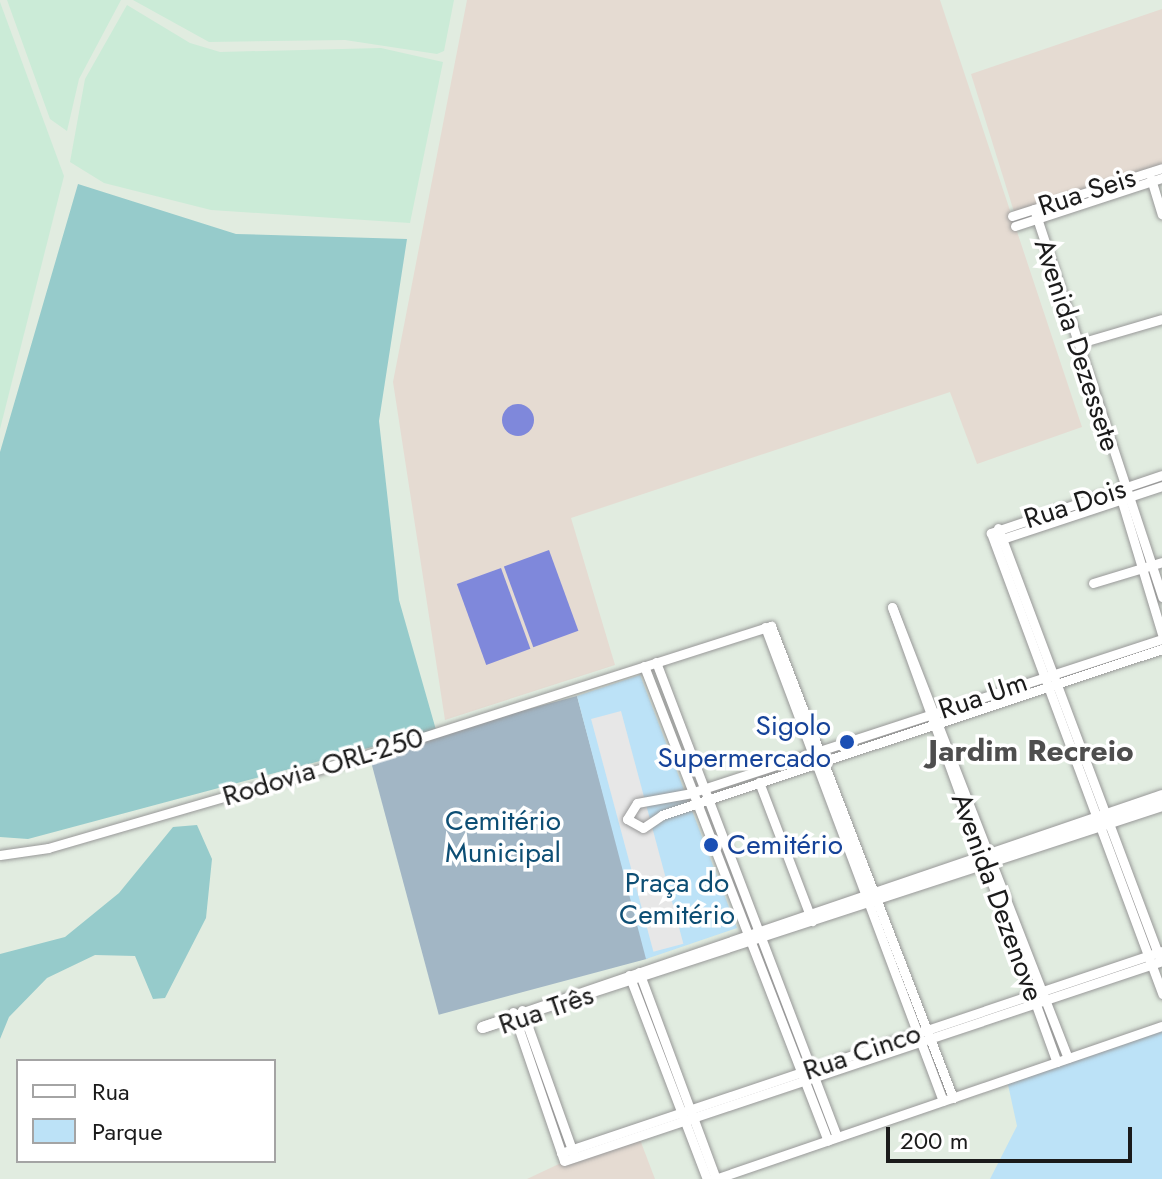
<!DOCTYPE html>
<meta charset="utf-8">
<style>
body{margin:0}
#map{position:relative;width:1162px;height:1179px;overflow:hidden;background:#e1ece0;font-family:Jost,sans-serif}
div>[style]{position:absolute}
.industrial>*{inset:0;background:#e5dbd2}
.farmland>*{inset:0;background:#cbebd7}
.forest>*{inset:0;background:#96cbcb}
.cemetery>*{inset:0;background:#a2b6c5;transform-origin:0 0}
.park>*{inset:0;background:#bce2f7}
.pitch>*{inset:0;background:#7f88db;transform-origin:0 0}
.round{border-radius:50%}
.parking>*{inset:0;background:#e7e7e7;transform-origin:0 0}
.roads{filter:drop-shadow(0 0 2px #989898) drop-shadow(0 0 2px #989898)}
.minor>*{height:9px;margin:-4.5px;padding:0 4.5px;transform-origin:4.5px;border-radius:4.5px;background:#fff}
.tertiary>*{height:11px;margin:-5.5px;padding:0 5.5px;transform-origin:5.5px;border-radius:5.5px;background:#fff}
.dots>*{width:22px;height:22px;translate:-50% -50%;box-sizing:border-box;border:4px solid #fff;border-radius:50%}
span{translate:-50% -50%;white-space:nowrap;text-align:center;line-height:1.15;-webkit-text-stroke:7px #fff;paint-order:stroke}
.street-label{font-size:28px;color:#1b1b1b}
.transit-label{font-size:28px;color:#164399}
.right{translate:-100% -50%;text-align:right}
.left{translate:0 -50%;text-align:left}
.park-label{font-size:28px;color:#0d4e74}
.neighbourhood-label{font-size:30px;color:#4e4e4e;font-weight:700}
.legend{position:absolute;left:16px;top:1059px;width:260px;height:104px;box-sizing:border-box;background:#fff;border:2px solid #a4a4a4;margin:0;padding:10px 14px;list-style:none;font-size:24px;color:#1b1b1b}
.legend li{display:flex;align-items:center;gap:16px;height:40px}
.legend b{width:40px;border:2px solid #a4a4a4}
.scale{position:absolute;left:886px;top:1127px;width:246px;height:36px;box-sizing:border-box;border:4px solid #1b1b1b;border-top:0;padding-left:10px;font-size:24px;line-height:28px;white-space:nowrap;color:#1b1b1b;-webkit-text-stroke:6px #fff;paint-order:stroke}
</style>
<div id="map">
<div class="industrial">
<i style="clip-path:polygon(467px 0,940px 0,1082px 427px,977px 464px,950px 392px,571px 518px,615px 665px,445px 720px,393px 382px)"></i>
<i style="clip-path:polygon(1162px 9px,1162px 168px,1015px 215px,971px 74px)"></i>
<i style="clip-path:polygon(639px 1137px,655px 1179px,527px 1179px,563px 1162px)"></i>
</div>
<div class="farmland">
<i style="clip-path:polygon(7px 0,121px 0,79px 79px,67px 131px,50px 119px)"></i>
<i style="clip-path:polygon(133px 0,454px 0,444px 51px,437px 54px,345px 40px,209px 42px)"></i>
<i style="clip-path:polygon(0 2px,64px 176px,0 429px)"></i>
<i style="clip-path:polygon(127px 5px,190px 43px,220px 52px,381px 48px,443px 62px,410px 223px,211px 210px,104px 183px,70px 162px,85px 79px)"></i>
</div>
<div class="forest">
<i style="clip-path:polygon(78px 184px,236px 234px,407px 239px,379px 421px,399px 600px,436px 730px,28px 839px,0 837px,0 452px)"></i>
<i style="clip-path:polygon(197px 825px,212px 859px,206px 918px,165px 998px,153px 999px,135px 956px,95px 955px,47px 978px,9px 1017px,0 1039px,0 954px,65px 937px,119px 893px,173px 827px)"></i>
</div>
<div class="cemetery">
<i style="left:577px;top:696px;width:272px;height:216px;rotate:75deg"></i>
</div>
<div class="park">
<i style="clip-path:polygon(640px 675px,737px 928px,646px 959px,577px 696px)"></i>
<i style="clip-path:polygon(1162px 1026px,1162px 1179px,990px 1179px,1017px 1126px,1007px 1080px)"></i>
</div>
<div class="pitch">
<i class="round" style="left:502px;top:404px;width:32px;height:32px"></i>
<i style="left:549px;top:550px;width:86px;height:48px;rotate:70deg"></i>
<i style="left:501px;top:568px;width:86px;height:47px;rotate:70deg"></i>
</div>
<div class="parking">
<i style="left:621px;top:711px;width:241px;height:31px;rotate:75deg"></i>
</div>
<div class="roads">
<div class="minor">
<i style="left:1151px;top:179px;width:37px;rotate:73deg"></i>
<i style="left:1034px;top:209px;width:409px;rotate:71.7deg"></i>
<i style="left:1012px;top:216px;width:157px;rotate:-17.7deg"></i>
<i style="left:1015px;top:226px;width:155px;rotate:-18.1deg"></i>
<i style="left:1080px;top:343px;width:85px;rotate:-16.3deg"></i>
<i style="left:1162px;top:475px;width:181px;rotate:161.3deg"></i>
<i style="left:991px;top:533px;width:492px;rotate:69.6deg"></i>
<i style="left:1120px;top:495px;width:145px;rotate:73.2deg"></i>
<i style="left:998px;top:528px;width:460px;rotate:69.4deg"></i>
<i style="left:996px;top:541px;width:175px;rotate:-18.3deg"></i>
<i style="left:1093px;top:583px;width:72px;rotate:-16.9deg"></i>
<i style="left:892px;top:607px;width:484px;rotate:68.7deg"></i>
<i style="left:892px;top:607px;width:484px;rotate:70.1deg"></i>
<i style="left:765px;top:627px;width:506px;rotate:69.42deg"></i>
<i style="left:1162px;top:639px;width:495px;rotate:161.9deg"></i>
<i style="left:692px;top:793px;width:56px;rotate:169.7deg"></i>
<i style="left:637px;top:803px;width:19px;rotate:122deg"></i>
<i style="left:627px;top:819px;width:18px;rotate:29deg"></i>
<i style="left:643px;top:828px;width:23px;rotate:-34deg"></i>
<i style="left:662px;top:815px;width:527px;rotate:-18.37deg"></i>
<i style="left:656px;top:662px;width:508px;rotate:69.14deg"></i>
<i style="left:644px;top:666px;width:509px;rotate:68.83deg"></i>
<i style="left:759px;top:782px;width:149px;rotate:69.1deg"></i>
<i style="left:0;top:855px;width:49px;rotate:-8.3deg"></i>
<i style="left:48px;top:848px;width:316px;rotate:-16.2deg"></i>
<i style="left:351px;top:760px;width:441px;rotate:-17.7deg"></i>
<i style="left:771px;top:626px;width:506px;rotate:68.91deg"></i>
<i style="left:639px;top:972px;width:221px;rotate:69.6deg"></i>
<i style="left:629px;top:975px;width:218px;rotate:69.1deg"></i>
<i style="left:522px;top:1010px;width:154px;rotate:70.3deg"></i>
<i style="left:513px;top:1012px;width:157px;rotate:71.1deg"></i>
<i style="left:564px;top:1161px;width:631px;rotate:-18.49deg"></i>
<i style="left:561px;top:1153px;width:634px;rotate:-18.58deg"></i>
<i style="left:715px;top:1179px;width:472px;rotate:-18.9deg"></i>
</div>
<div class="tertiary">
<i style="left:1162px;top:795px;width:718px;rotate:161.16deg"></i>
<i style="left:482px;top:1027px;width:715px;rotate:-18.08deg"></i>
</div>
</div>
<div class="dots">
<i style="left:847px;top:742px;background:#1a4fb4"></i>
<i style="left:711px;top:845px;background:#1a4fb4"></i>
</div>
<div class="street-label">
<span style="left:1087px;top:192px;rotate:-18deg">Rua Seis</span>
<span style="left:1077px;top:345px;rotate:72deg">Avenida Dezessete</span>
<span style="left:1075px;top:504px;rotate:-18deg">Rua Dois</span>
<span style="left:983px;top:696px;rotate:-19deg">Rua Um</span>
<span style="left:323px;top:767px;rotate:-17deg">Rodovia ORL-250</span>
<span style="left:997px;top:897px;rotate:70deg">Avenida Dezenove</span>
<span style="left:546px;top:1010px;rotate:-19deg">Rua Três</span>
<span style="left:862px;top:1052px;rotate:-19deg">Rua Cinco</span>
</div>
<div class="transit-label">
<span class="right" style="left:831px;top:742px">Sigolo<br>Supermercado</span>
<span class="left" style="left:727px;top:845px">Cemitério</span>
</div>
<div class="park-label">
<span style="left:503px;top:837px">Cemitério<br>Municipal</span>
<span style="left:677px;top:899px">Praça do<br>Cemitério</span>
</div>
<div class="neighbourhood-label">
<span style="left:1031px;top:751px">Jardim Recreio</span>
</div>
<ul class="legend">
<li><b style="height:10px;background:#fff"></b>Rua</li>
<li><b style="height:22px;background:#bce2f7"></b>Parque</li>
</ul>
<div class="scale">200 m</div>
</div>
